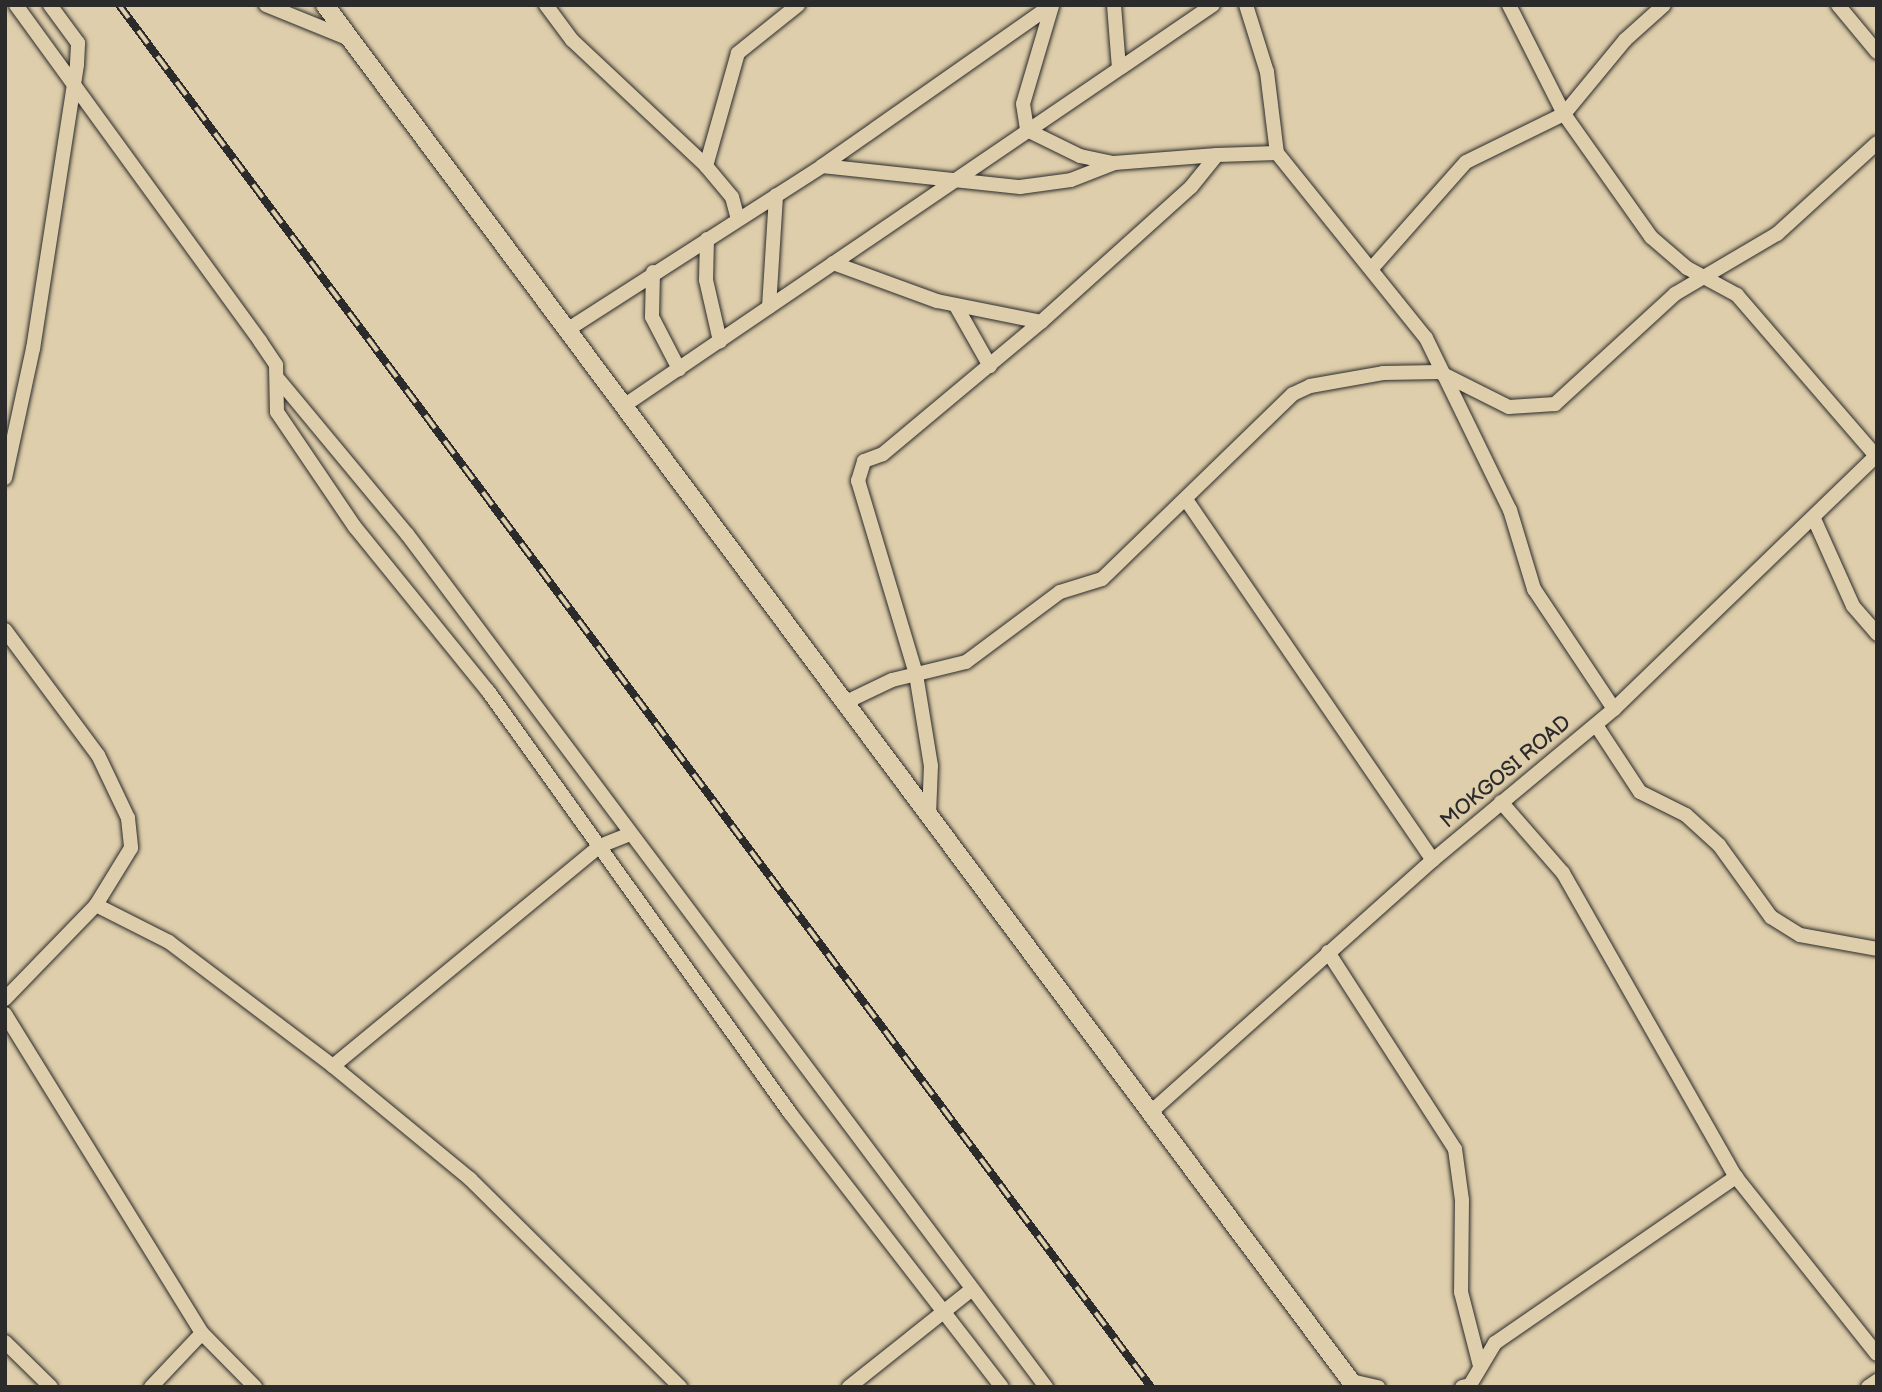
<!DOCTYPE html>
<style>
body{margin:0}
#map{position:relative;width:1882px;height:1392px;overflow:hidden;background:#dfceab;font-family:"Balsamiq Sans",sans-serif}
div>[style]{position:absolute}
.roads{filter:drop-shadow(0 0 2px #2b2b2b) drop-shadow(0 0 2px #2b2b2b)}
.minor>*{height:14px;margin:-7px;padding:0 7px;transform-origin:7px;border-radius:7px;background:#dfceab}
.tertiary>*{height:18px;margin:-9px;padding:0 9px;transform-origin:9px;border-radius:9px;background:#dfceab}
.rail>*{height:8px;margin-top:-4px;transform-origin:0;background:repeating-linear-gradient(90deg,#dfceab 0 16px,#2b2b2b 0 32px);box-sizing:border-box;border-block:2px solid #2b2b2b}
span{translate:-50% -50%;white-space:nowrap;text-align:center;line-height:1.15;-webkit-text-stroke:5px #dfceab;paint-order:stroke}
.street-label{font-size:21px;color:#2b2b2b}
.frame{position:absolute;inset:0;border:7px solid #2b2b2b;pointer-events:none}
</style>
<div id="map">
<div class="roads">
<div class="minor">
<i style="left:16px;top:5px;width:415px;rotate:54deg"></i>
<i style="left:260px;top:341px;width:29px;rotate:56deg"></i>
<i style="left:276px;top:365px;width:47px;rotate:88.8deg"></i>
<i style="left:277px;top:412px;width:139px;rotate:55.9deg"></i>
<i style="left:355px;top:527px;width:211px;rotate:51deg"></i>
<i style="left:488px;top:691px;width:519px;rotate:54.41deg"></i>
<i style="left:790px;top:1113px;width:346px;rotate:52.3deg"></i>
<i style="left:266px;top:5px;width:93px;rotate:22.1deg"></i>
<i style="left:546px;top:5px;width:44px;rotate:53.4deg"></i>
<i style="left:572px;top:40px;width:184px;rotate:43.2deg"></i>
<i style="left:706px;top:166px;width:40px;rotate:50deg"></i>
<i style="left:732px;top:197px;width:23px;rotate:75deg"></i>
<i style="left:1114px;top:5px;width:63px;rotate:85.5deg"></i>
<i style="left:1246px;top:5px;width:70px;rotate:72.6deg"></i>
<i style="left:1267px;top:72px;width:82px;rotate:83deg"></i>
<i style="left:1277px;top:153px;width:238px;rotate:51.2deg"></i>
<i style="left:1426px;top:338px;width:191px;rotate:64deg"></i>
<i style="left:1510px;top:510px;width:83px;rotate:73.1deg"></i>
<i style="left:1534px;top:589px;width:144px;rotate:56.3deg"></i>
<i style="left:1509px;top:5px;width:122px;rotate:63.2deg"></i>
<i style="left:1564px;top:114px;width:151px;rotate:54.7deg"></i>
<i style="left:1651px;top:237px;width:48px;rotate:40.7deg"></i>
<i style="left:1687px;top:268px;width:57px;rotate:28.4deg"></i>
<i style="left:1737px;top:295px;width:213px;rotate:49.2deg"></i>
<i style="left:1838px;top:5px;width:61px;rotate:50.3deg"></i>
<i style="left:1052px;top:6px;width:102px;rotate:106.5deg"></i>
<i style="left:1023px;top:104px;width:26px;rotate:81deg"></i>
<i style="left:1027px;top:130px;width:59px;rotate:26.1deg"></i>
<i style="left:1080px;top:156px;width:35px;rotate:12deg"></i>
<i style="left:1114px;top:163px;width:103px;rotate:-4.4deg"></i>
<i style="left:706px;top:166px;width:117px;rotate:-74.2deg"></i>
<i style="left:738px;top:53px;width:77px;rotate:-38.7deg"></i>
<i style="left:822px;top:166px;width:199px;rotate:6.1deg"></i>
<i style="left:1020px;top:187px;width:51px;rotate:-7.8deg"></i>
<i style="left:1071px;top:180px;width:44px;rotate:-21.3deg"></i>
<i style="left:707px;top:239px;width:41px;rotate:91.4deg"></i>
<i style="left:706px;top:280px;width:63px;rotate:77.1deg"></i>
<i style="left:833px;top:263px;width:111px;rotate:20.1deg"></i>
<i style="left:937px;top:301px;width:106px;rotate:11.4deg"></i>
<i style="left:1373px;top:267px;width:140px;rotate:-48.5deg"></i>
<i style="left:1466px;top:162px;width:109px;rotate:-26.1deg"></i>
<i style="left:1564px;top:114px;width:96px;rotate:-50.5deg"></i>
<i style="left:1625px;top:40px;width:52px;rotate:-41.9deg"></i>
<i style="left:653px;top:272px;width:45px;rotate:91.3deg"></i>
<i style="left:652px;top:317px;width:59px;rotate:62.6deg"></i>
<i style="left:956px;top:306px;width:69px;rotate:60.5deg"></i>
<i style="left:769px;top:307px;width:112px;rotate:-86.4deg"></i>
<i style="left:567px;top:330px;width:303px;rotate:-32.7deg"></i>
<i style="left:822px;top:166px;width:281px;rotate:-35deg"></i>
<i style="left:279px;top:380px;width:200px;rotate:50.3deg"></i>
<i style="left:407px;top:534px;width:1066px;rotate:53.16deg"></i>
<i style="left:625px;top:405px;width:711px;rotate:-34.23deg"></i>
<i style="left:5px;top:478px;width:132px;rotate:-77.8deg"></i>
<i style="left:33px;top:349px;width:288px;rotate:-81.2deg"></i>
<i style="left:77px;top:64px;width:21px;rotate:-87deg"></i>
<i style="left:78px;top:43px;width:47px;rotate:-126.4deg"></i>
<i style="left:1187px;top:501px;width:435px;rotate:55.6deg"></i>
<i style="left:1815px;top:521px;width:93px;rotate:65.9deg"></i>
<i style="left:1853px;top:606px;width:37px;rotate:49deg"></i>
<i style="left:5px;top:630px;width:156px;rotate:53.4deg"></i>
<i style="left:98px;top:755px;width:70px;rotate:64.5deg"></i>
<i style="left:128px;top:818px;width:30px;rotate:84deg"></i>
<i style="left:131px;top:848px;width:67px;rotate:121.6deg"></i>
<i style="left:96px;top:905px;width:131px;rotate:134.1deg"></i>
<i style="left:844px;top:703px;width:53px;rotate:-25.6deg"></i>
<i style="left:892px;top:680px;width:76px;rotate:-13.7deg"></i>
<i style="left:966px;top:662px;width:117px;rotate:-36.7deg"></i>
<i style="left:1060px;top:592px;width:44px;rotate:-17.2deg"></i>
<i style="left:1102px;top:579px;width:266px;rotate:-44.1deg"></i>
<i style="left:1293px;top:394px;width:19px;rotate:-25deg"></i>
<i style="left:1310px;top:386px;width:74px;rotate:-10.1deg"></i>
<i style="left:1383px;top:373px;width:56px;rotate:-1deg"></i>
<i style="left:1439px;top:372px;width:78px;rotate:26.6deg"></i>
<i style="left:1509px;top:407px;width:46px;rotate:-3.7deg"></i>
<i style="left:1555px;top:404px;width:163px;rotate:-42.5deg"></i>
<i style="left:1675px;top:294px;width:118px;rotate:-30.5deg"></i>
<i style="left:1777px;top:234px;width:135px;rotate:-42.3deg"></i>
<i style="left:1596px;top:725px;width:80px;rotate:56.7deg"></i>
<i style="left:1640px;top:792px;width:51px;rotate:26.6deg"></i>
<i style="left:1686px;top:815px;width:45px;rotate:42.3deg"></i>
<i style="left:1719px;top:845px;width:89px;rotate:54.2deg"></i>
<i style="left:1771px;top:917px;width:34px;rotate:32deg"></i>
<i style="left:1800px;top:935px;width:78px;rotate:10.3deg"></i>
<i style="left:1501px;top:802px;width:94px;rotate:48.9deg"></i>
<i style="left:1563px;top:873px;width:350px;rotate:60.4deg"></i>
<i style="left:1736px;top:1177px;width:226px;rotate:51.5deg"></i>
<i style="left:929px;top:815px;width:49px;rotate:-87.7deg"></i>
<i style="left:931px;top:766px;width:93px;rotate:-99.3deg"></i>
<i style="left:916px;top:674px;width:202px;rotate:-106.7deg"></i>
<i style="left:858px;top:481px;width:21px;rotate:-73deg"></i>
<i style="left:864px;top:461px;width:20px;rotate:-20deg"></i>
<i style="left:883px;top:454px;width:206px;rotate:-39.9deg"></i>
<i style="left:1041px;top:322px;width:202px;rotate:-42deg"></i>
<i style="left:1191px;top:187px;width:41px;rotate:-50.9deg"></i>
<i style="left:1217px;top:155px;width:60px;rotate:-1.9deg"></i>
<i style="left:96px;top:905px;width:82px;rotate:26.9deg"></i>
<i style="left:169px;top:942px;width:206px;rotate:37.1deg"></i>
<i style="left:333px;top:1066px;width:178px;rotate:39.5deg"></i>
<i style="left:470px;top:1179px;width:296px;rotate:44.7deg"></i>
<i style="left:1328px;top:952px;width:234px;rotate:57.2deg"></i>
<i style="left:1455px;top:1149px;width:51px;rotate:82.2deg"></i>
<i style="left:1462px;top:1200px;width:92px;rotate:90.6deg"></i>
<i style="left:1461px;top:1292px;width:76px;rotate:75.6deg"></i>
<i style="left:5px;top:1014px;width:375px;rotate:58.3deg"></i>
<i style="left:202px;top:1333px;width:76px;rotate:45.5deg"></i>
<i style="left:333px;top:1066px;width:346px;rotate:-39.5deg"></i>
<i style="left:600px;top:846px;width:29px;rotate:-22deg"></i>
<i style="left:1152px;top:1111px;width:377px;rotate:-41.8deg"></i>
<i style="left:1433px;top:860px;width:236px;rotate:-39.8deg"></i>
<i style="left:1614px;top:709px;width:366px;rotate:-44deg"></i>
<i style="left:5px;top:1342px;width:64px;rotate:44.4deg"></i>
<i style="left:1351px;top:1381px;width:28px;rotate:13deg"></i>
<i style="left:151px;top:1387px;width:74px;rotate:-46.6deg"></i>
<i style="left:849px;top:1387px;width:157px;rotate:-38.5deg"></i>
<i style="left:1462px;top:1387px;width:8px;rotate:-14deg"></i>
<i style="left:1470px;top:1385px;width:49px;rotate:-59.2deg"></i>
<i style="left:1495px;top:1343px;width:293px;rotate:-34.6deg"></i>
<i style="left:1868px;top:1387px;width:11px;rotate:-34deg"></i>
</div>
<div class="tertiary">
<i style="left:325px;top:5px;width:1724px;rotate:53.3deg"></i>
</div>
</div>
<div class="rail">
<i style="left:119px;top:5px;width:1725px;rotate:53.25deg"></i>
</div>
<div class="street-label">
<span style="left:1506px;top:772px;rotate:-40deg">MOKGOSI ROAD</span>
</div>
<div class="frame"></div>
</div>
